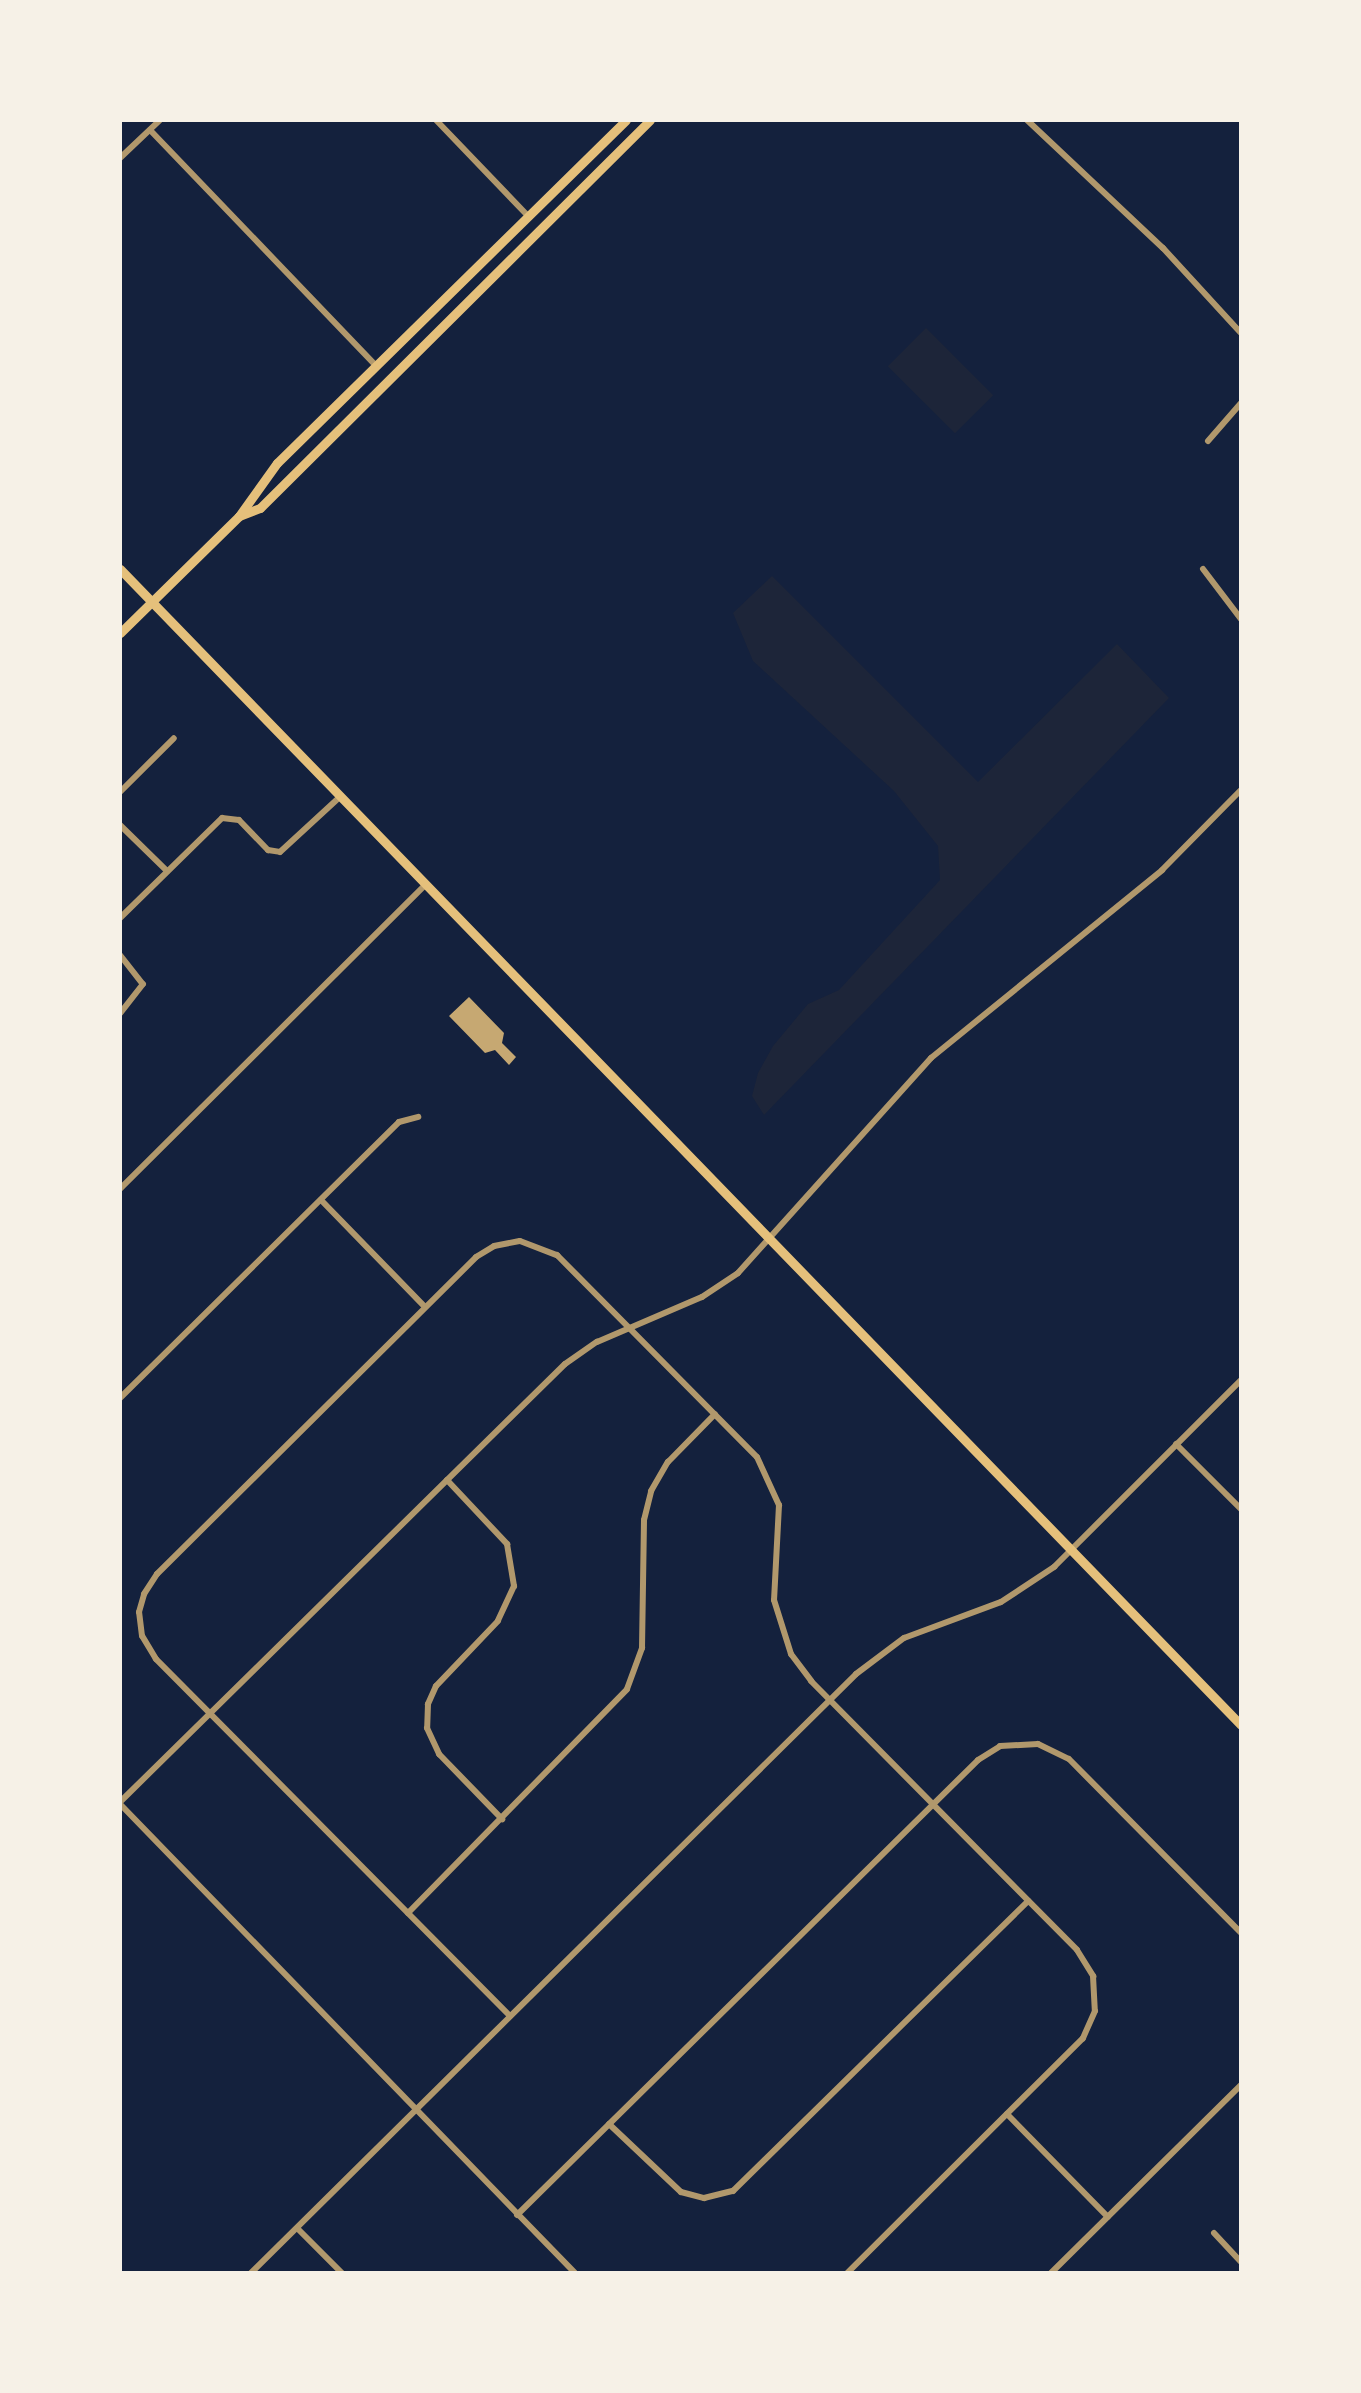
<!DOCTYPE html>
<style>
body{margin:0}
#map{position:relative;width:1361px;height:2393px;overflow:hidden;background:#14213d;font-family:Roboto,sans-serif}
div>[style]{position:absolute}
.green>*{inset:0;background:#1d2539;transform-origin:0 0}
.building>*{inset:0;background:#c6a872}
.minor>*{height:6px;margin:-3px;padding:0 3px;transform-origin:3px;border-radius:3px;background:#b1986c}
.secondary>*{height:9px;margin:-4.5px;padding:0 4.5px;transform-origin:4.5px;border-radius:4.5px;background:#e5c07b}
span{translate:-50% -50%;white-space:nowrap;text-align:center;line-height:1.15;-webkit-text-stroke:9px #f6f1e7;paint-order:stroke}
.frame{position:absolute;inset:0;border:122px solid #f6f1e7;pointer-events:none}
</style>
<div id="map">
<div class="green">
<i style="left:926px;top:328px;width:95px;height:54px;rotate:45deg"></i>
<i style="clip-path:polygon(772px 576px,978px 782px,1117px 644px,1169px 698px,764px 1115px,752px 1096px,758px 1073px,773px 1046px,808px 1004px,839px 990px,940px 880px,938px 846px,894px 791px,753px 661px,733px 613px)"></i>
</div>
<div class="building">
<i style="clip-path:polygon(469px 997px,504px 1033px,502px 1043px,516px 1057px,509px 1065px,495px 1050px,485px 1053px,449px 1016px)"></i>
</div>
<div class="minor">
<i style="left:436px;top:120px;width:133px;rotate:46.2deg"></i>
<i style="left:1027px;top:120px;width:187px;rotate:43.3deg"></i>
<i style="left:1163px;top:248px;width:115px;rotate:47.5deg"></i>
<i style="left:150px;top:130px;width:325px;rotate:46.2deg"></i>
<i style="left:120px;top:158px;width:55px;rotate:-43.5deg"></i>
<i style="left:1208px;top:441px;width:50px;rotate:-49deg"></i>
<i style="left:1203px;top:569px;width:63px;rotate:52.8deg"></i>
<i style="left:120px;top:792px;width:76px;rotate:-45deg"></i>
<i style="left:120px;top:825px;width:66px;rotate:44.4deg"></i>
<i style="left:120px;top:918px;width:143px;rotate:-44.4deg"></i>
<i style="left:222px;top:818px;width:17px;rotate:7deg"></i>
<i style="left:239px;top:820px;width:42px;rotate:46deg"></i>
<i style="left:268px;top:850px;width:12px;rotate:9deg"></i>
<i style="left:280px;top:852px;width:83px;rotate:-42.6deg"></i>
<i style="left:120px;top:955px;width:37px;rotate:52deg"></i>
<i style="left:143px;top:984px;width:37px;rotate:128deg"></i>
<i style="left:120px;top:1189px;width:432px;rotate:-44.9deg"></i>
<i style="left:321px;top:1200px;width:149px;rotate:45.8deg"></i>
<i style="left:120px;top:1398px;width:392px;rotate:-44.7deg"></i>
<i style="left:399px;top:1122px;width:20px;rotate:-15deg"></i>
<i style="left:1176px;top:1444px;width:92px;rotate:45deg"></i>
<i style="left:447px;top:1480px;width:88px;rotate:46.8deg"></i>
<i style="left:507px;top:1544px;width:43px;rotate:80.5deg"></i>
<i style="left:514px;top:1586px;width:38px;rotate:115deg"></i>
<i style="left:498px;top:1621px;width:90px;rotate:133.6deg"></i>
<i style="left:436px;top:1686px;width:20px;rotate:114deg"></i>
<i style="left:428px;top:1704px;width:24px;rotate:92deg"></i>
<i style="left:427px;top:1728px;width:29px;rotate:65deg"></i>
<i style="left:439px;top:1754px;width:91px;rotate:45.9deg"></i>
<i style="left:120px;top:1802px;width:624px;rotate:-44.55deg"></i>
<i style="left:565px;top:1364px;width:39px;rotate:-35deg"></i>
<i style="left:597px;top:1342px;width:114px;rotate:-23.2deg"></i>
<i style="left:702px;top:1297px;width:43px;rotate:-33.7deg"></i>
<i style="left:738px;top:1273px;width:289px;rotate:-48.1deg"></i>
<i style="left:931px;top:1058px;width:298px;rotate:-39.1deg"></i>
<i style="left:1162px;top:870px;width:112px;rotate:-45.4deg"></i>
<i style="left:120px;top:1804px;width:653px;rotate:45.87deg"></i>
<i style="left:408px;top:1913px;width:313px;rotate:-45.6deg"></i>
<i style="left:627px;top:1689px;width:44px;rotate:-69.9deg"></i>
<i style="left:642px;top:1648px;width:128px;rotate:-89.1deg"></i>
<i style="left:644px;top:1520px;width:30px;rotate:-76deg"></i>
<i style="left:651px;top:1491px;width:34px;rotate:-60deg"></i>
<i style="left:668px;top:1462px;width:67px;rotate:-45.6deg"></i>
<i style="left:510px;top:2016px;width:503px;rotate:-134.76deg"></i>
<i style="left:156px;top:1659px;width:27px;rotate:-121deg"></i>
<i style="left:142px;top:1636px;width:24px;rotate:-97deg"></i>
<i style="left:139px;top:1612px;width:19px;rotate:-74deg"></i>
<i style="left:144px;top:1594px;width:24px;rotate:-57deg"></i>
<i style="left:157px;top:1574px;width:450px;rotate:-44.8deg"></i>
<i style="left:476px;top:1257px;width:21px;rotate:-31deg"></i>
<i style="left:494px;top:1246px;width:26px;rotate:-11deg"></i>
<i style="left:520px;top:1241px;width:40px;rotate:21deg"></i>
<i style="left:557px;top:1255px;width:284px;rotate:45.3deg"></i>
<i style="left:757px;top:1457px;width:53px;rotate:65.4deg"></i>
<i style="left:779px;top:1505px;width:95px;rotate:93deg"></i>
<i style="left:774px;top:1600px;width:57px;rotate:72.5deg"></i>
<i style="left:791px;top:1654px;width:34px;rotate:53deg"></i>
<i style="left:811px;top:1681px;width:378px;rotate:45.3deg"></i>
<i style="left:1077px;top:1950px;width:31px;rotate:58deg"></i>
<i style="left:1093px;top:1976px;width:35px;rotate:87deg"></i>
<i style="left:1095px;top:2011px;width:30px;rotate:114deg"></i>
<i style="left:1083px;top:2038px;width:333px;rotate:135.1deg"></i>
<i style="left:1007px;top:2114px;width:144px;rotate:45.6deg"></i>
<i style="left:609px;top:2124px;width:99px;rotate:43.4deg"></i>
<i style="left:681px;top:2192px;width:24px;rotate:15deg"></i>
<i style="left:704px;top:2198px;width:30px;rotate:-14deg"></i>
<i style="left:733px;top:2191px;width:414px;rotate:-44.5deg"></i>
<i style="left:517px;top:2215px;width:648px;rotate:-44.62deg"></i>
<i style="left:978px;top:1760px;width:26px;rotate:-32deg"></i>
<i style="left:1000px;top:1746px;width:38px;rotate:-3deg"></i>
<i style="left:1038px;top:1744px;width:34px;rotate:26deg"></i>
<i style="left:1069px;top:1759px;width:245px;rotate:45.3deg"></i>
<i style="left:297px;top:2228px;width:64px;rotate:45deg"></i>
<i style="left:1214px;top:2233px;width:40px;rotate:47deg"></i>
<i style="left:251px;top:2273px;width:851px;rotate:-44.71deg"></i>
<i style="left:856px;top:1674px;width:60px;rotate:-36.9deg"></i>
<i style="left:904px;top:1638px;width:103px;rotate:-20.4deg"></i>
<i style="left:1001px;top:1602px;width:64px;rotate:-33.4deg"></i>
<i style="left:1054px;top:1567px;width:264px;rotate:-45deg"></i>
<i style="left:1051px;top:2273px;width:267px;rotate:-44.7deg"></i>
</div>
<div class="secondary">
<i style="left:239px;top:516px;width:22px;rotate:-21deg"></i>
<i style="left:260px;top:508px;width:550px;rotate:-44.85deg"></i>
<i style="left:120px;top:569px;width:1610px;rotate:45.88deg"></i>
<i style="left:120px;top:633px;width:167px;rotate:-44.5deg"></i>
<i style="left:239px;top:516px;width:65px;rotate:-54.4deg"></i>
<i style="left:277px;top:463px;width:489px;rotate:-44.5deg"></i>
</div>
<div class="frame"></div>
</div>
